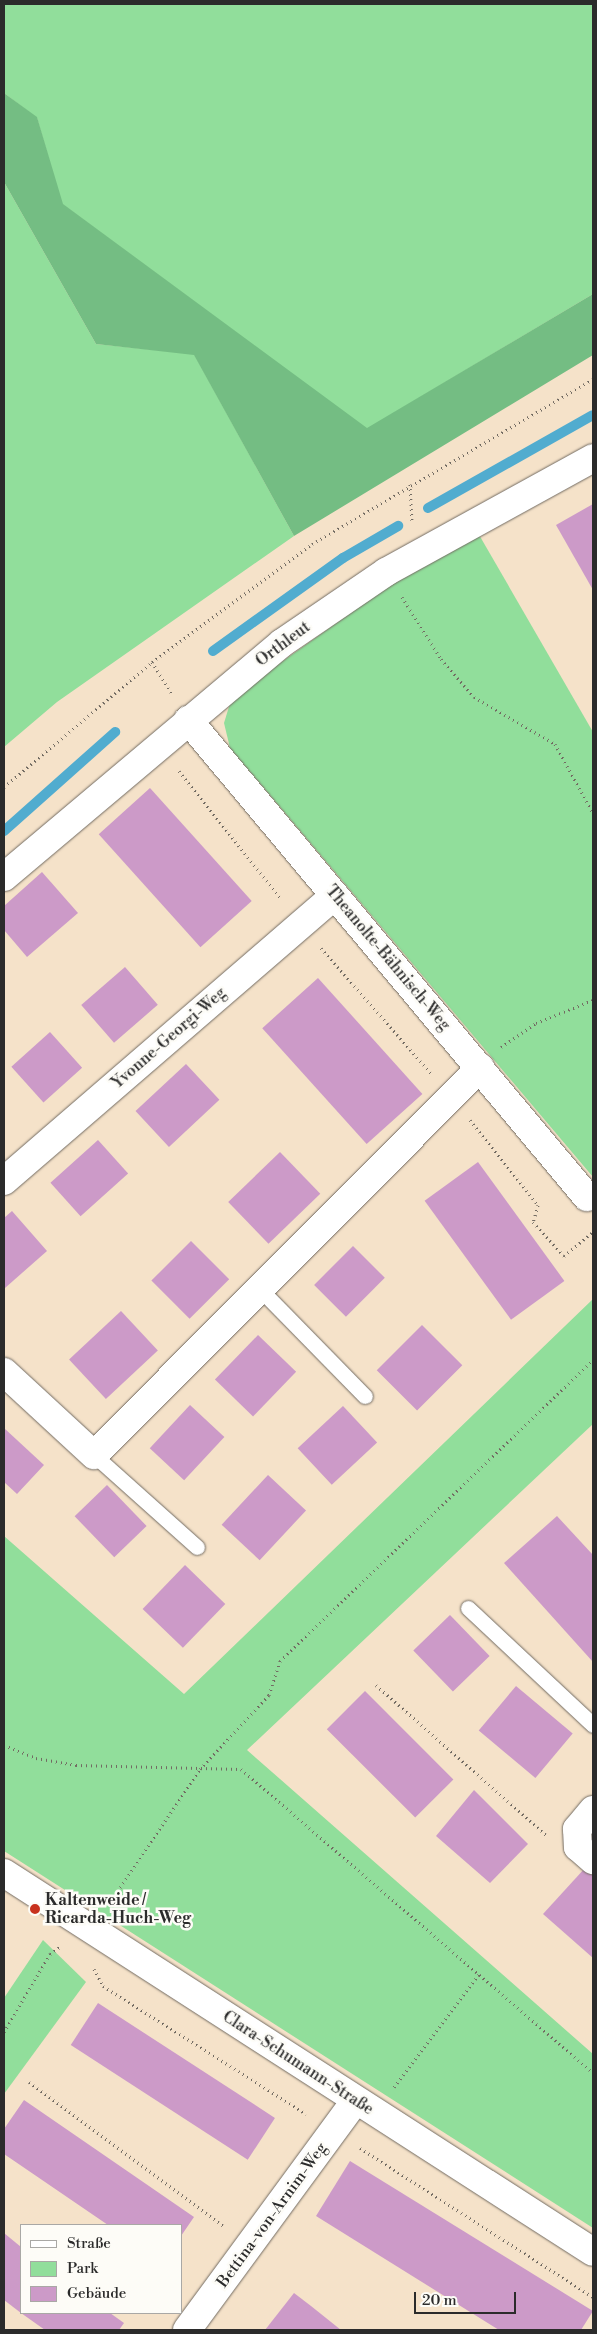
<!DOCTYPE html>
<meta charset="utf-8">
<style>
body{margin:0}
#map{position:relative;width:597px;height:2334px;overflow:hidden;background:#f5e2c9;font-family:"Libre Bodoni",serif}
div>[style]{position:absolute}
.green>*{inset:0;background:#91de9b}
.forest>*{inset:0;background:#74bd83}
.stream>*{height:10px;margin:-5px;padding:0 5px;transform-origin:5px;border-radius:5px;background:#51accf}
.building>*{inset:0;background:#cc9ac8;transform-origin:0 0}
.path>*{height:3px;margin-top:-1.5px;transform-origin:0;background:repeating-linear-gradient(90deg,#726b62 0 1px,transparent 0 5px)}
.roads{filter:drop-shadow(0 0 1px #726b62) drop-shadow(0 0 1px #726b62)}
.service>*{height:15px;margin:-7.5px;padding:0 7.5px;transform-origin:7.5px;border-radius:7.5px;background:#fff}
.minor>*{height:28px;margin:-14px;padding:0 14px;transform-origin:14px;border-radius:14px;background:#fff}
.dots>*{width:14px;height:14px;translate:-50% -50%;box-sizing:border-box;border:2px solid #fdfcf7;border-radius:50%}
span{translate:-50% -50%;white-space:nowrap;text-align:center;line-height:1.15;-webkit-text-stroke:5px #fdfcf7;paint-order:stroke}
.street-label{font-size:16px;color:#2b2b2b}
.poi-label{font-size:16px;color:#2b2b2b;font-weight:700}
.left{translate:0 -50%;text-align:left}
.frame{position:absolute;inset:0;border:5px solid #2b2b2b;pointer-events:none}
.legend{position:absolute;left:20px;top:2224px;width:162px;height:90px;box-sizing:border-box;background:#fdfcf7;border:1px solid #a9a8a5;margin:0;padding:6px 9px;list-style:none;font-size:15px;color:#2b2b2b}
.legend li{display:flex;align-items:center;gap:10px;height:25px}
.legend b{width:25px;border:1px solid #a9a8a5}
.scale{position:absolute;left:414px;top:2292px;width:102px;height:22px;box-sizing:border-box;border:2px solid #2b2b2b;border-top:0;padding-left:6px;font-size:15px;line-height:18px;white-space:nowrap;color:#2b2b2b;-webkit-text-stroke:4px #fdfcf7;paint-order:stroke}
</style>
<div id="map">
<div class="green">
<i style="clip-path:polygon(4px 4px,593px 4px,593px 294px,367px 429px,62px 204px,37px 118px,4px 93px)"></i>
<i style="clip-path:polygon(4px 182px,96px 344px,194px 354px,294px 536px,57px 702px,4px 747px)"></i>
<i style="clip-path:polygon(478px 533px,593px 732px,593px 1177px,230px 748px,224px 723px,232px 697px,383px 590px)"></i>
<i style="clip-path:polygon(593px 1299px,593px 1424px,247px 1750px,593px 2054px,593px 2228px,4px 1851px,4px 1536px,184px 1694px)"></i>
<i style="clip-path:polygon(43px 1940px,86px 1982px,4px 2094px,4px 1998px)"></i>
</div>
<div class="forest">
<i style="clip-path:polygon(4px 93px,37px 117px,63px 204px,367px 428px,593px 294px,593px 355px,294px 536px,194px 355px,96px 344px,4px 182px)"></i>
</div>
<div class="stream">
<i style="left:428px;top:508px;width:189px;rotate:-29.4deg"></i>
<i style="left:213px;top:651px;width:160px;rotate:-35.6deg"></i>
<i style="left:343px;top:558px;width:64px;rotate:-30.2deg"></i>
<i style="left:4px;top:831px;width:149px;rotate:-41.7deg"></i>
</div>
<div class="building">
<i style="clip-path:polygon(593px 504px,593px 590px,556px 525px)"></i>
<i style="left:150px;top:788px;width:152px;height:69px;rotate:48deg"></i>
<i style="clip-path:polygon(42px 872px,78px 913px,27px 957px,4px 930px,4px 906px)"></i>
<i style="left:125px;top:967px;width:50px;height:58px;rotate:49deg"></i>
<i style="left:318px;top:978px;width:156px;height:75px;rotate:48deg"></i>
<i style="left:50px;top:1032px;width:48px;height:52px;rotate:48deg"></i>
<i style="left:186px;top:1064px;width:49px;height:69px;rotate:47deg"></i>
<i style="left:98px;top:1140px;width:45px;height:64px;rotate:48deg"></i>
<i style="left:280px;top:1152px;width:58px;height:72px;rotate:46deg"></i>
<i style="left:478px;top:1162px;width:147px;height:66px;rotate:54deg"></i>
<i style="clip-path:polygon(12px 1211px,47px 1251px,5px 1288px,4px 1218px)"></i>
<i style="left:191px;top:1241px;width:54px;height:56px;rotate:45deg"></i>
<i style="left:353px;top:1246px;width:45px;height:55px;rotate:45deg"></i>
<i style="left:121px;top:1311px;width:54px;height:71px;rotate:47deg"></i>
<i style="left:422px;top:1325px;width:57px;height:64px;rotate:45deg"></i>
<i style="left:258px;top:1335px;width:53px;height:62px;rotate:44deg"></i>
<i style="left:190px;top:1405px;width:47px;height:59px;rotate:43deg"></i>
<i style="left:343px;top:1406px;width:50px;height:62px;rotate:47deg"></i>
<i style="clip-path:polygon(4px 1428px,44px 1465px,17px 1494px,4px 1482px)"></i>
<i style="left:268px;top:1475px;width:52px;height:68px;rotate:43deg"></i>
<i style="left:107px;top:1485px;width:57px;height:45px;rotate:46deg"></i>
<i style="clip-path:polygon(557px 1516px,593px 1555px,593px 1662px,504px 1563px)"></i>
<i style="left:185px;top:1565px;width:56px;height:61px;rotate:44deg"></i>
<i style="left:450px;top:1615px;width:57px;height:51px;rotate:46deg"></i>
<i style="left:516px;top:1686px;width:74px;height:58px;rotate:40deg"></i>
<i style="left:365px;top:1691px;width:125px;height:54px;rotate:45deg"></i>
<i style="clip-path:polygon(474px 1790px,528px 1844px,490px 1883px,436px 1836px)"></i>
<i style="clip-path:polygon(585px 1868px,593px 1876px,593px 1958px,543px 1914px)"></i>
<i style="left:98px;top:2003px;width:211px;height:50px;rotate:33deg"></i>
<i style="clip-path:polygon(24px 2100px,194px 2217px,181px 2236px,181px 2225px,108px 2225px,4px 2154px,4px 2129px)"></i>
<i style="clip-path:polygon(350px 2161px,593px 2311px,581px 2330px,499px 2330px,316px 2216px)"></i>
<i style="clip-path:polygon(4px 2233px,21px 2247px,21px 2313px,4px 2300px)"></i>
<i style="clip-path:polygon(294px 2293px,311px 2306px,341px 2330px,265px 2330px)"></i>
<i style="clip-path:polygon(21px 2313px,110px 2313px,124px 2323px,119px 2330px,45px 2330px)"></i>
</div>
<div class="path">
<i style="left:410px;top:484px;width:37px;rotate:87deg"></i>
<i style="left:402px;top:597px;width:73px;rotate:57.8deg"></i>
<i style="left:441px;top:659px;width:50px;rotate:49deg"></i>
<i style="left:474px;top:697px;width:94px;rotate:30.1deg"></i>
<i style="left:555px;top:744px;width:79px;rotate:61.2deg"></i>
<i style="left:152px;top:662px;width:38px;rotate:58deg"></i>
<i style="left:179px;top:771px;width:164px;rotate:51.4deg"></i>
<i style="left:4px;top:787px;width:194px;rotate:-40.2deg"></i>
<i style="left:152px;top:662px;width:199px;rotate:-36.4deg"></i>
<i style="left:312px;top:544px;width:326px;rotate:-30.4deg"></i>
<i style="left:321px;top:948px;width:167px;rotate:48.7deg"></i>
<i style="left:501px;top:1047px;width:42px;rotate:-34.4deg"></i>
<i style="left:536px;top:1023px;width:61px;rotate:-22deg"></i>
<i style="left:470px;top:1120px;width:109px;rotate:51.3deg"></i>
<i style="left:538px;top:1205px;width:18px;rotate:106deg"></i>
<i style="left:533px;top:1222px;width:46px;rotate:47.6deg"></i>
<i style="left:564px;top:1256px;width:38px;rotate:-40deg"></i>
<i style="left:376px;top:1685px;width:227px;rotate:41.4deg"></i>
<i style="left:4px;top:1745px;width:35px;rotate:22deg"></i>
<i style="left:36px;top:1758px;width:41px;rotate:9.9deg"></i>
<i style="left:76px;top:1765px;width:165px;rotate:1.4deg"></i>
<i style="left:241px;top:1769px;width:465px;rotate:40.8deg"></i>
<i style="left:109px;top:1904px;width:163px;rotate:-56deg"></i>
<i style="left:200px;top:1769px;width:101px;rotate:-47deg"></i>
<i style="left:269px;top:1695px;width:36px;rotate:-72deg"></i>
<i style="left:280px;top:1661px;width:434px;rotate:-43.9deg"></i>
<i style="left:94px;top:1969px;width:19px;rotate:62deg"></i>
<i style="left:103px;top:1986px;width:240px;rotate:32.2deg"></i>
<i style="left:4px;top:2032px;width:91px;rotate:-59.5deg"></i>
<i style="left:50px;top:1954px;width:14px;rotate:-36deg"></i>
<i style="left:29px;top:2082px;width:244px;rotate:36.5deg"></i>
<i style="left:394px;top:2087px;width:141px;rotate:-53deg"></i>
<i style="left:360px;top:2148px;width:277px;rotate:32.6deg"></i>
</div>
<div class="roads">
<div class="service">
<i style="left:262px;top:1291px;width:147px;rotate:45.6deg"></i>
<i style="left:94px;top:1455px;width:138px;rotate:41.8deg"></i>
<i style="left:468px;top:1608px;width:171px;rotate:43.1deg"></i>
</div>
<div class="minor">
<i style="left:188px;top:720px;width:622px;rotate:50.09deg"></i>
<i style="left:4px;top:877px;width:363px;rotate:-40.1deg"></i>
<i style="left:282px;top:643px;width:126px;rotate:-34.3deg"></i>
<i style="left:386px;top:572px;width:236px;rotate:-28.8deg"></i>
<i style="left:4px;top:1181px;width:437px;rotate:-40.8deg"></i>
<i style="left:4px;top:1372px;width:122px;rotate:42.7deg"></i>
<i style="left:94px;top:1455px;width:547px;rotate:-45.07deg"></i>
<i style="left:593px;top:1810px;width:25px;rotate:130deg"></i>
<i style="left:577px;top:1829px;width:18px;rotate:87deg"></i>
<i style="left:578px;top:1847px;width:20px;rotate:41deg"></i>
<i style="left:4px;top:1873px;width:700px;rotate:32.76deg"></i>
<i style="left:187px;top:2330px;width:285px;rotate:-53.7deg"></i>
</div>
</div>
<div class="dots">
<i style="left:35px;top:1909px;background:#c8321e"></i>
</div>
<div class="street-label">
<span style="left:283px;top:644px;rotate:-37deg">Orthleut</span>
<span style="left:388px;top:958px;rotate:50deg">Theanolte-Bähnisch-Weg</span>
<span style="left:169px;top:1038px;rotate:-41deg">Yvonne-Georgi-Weg</span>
<span style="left:298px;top:2063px;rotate:33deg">Clara-Schumann-Straße</span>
<span style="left:272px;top:2215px;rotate:-54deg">Bettina-von-Arnim-Weg</span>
</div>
<div class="poi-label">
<span class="left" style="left:45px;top:1909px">Kaltenweide /<br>Ricarda-Huch-Weg</span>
</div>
<div class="frame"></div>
<ul class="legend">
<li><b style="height:6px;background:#fff"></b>Straße</li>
<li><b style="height:14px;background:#91de9b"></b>Park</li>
<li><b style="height:14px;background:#cc9ac8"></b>Gebäude</li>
</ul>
<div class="scale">20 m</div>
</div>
